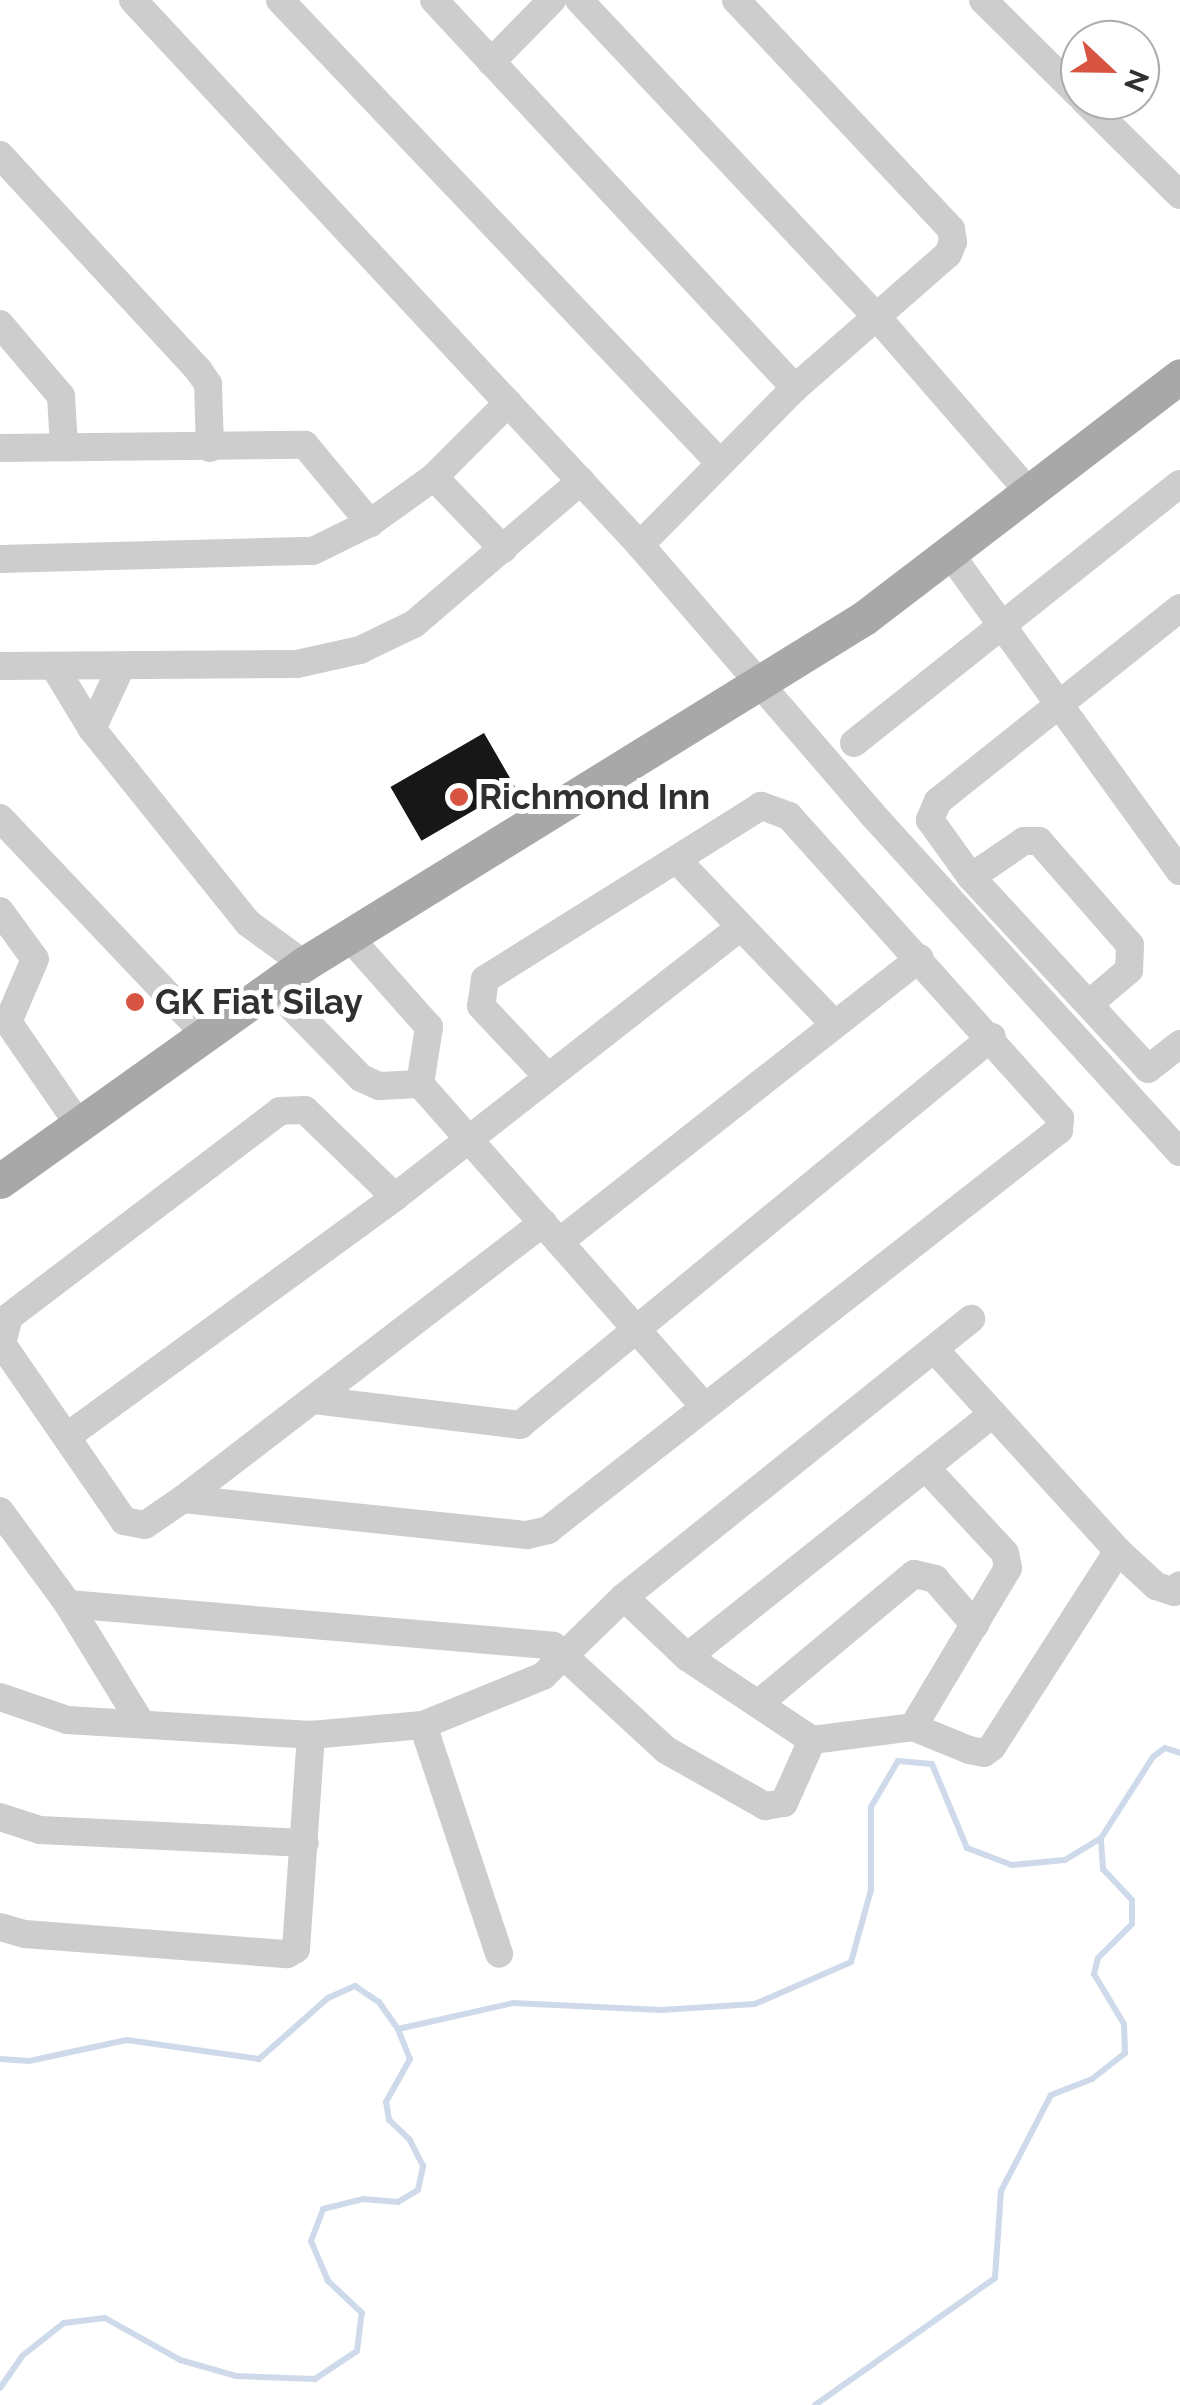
<!DOCTYPE html>
<style>
body{margin:0}
#map{position:relative;width:1180px;height:2405px;overflow:hidden;background:#fff;font-family:Raleway,sans-serif}
div>[style]{position:absolute}
.stream>*{height:6px;margin:-3px;padding:0 3px;transform-origin:3px;border-radius:3px;background:#cedaea}
.building>*{inset:0;background:#171717;transform-origin:0 0}
.minor>*{height:28px;margin:-14px;padding:0 14px;transform-origin:14px;border-radius:14px;background:#cdcdcd}
.major>*{height:35px;margin:-17.5px;padding:0 17.5px;transform-origin:17.5px;border-radius:17.5px;background:#a8a8a8}
.dots>*{width:28px;height:28px;translate:-50% -50%;box-sizing:border-box;border:5px solid #fff;border-radius:50%}
span{translate:-50% -50%;white-space:nowrap;text-align:center;line-height:1.15;-webkit-text-stroke:10px #fff;paint-order:stroke}
.poi-label{font-size:35px;color:#303030;font-weight:700}
.left{translate:0 -50%;text-align:left}
.north{position:absolute;left:1060px;top:20px;width:100px;height:100px;box-sizing:border-box;background:#fff;border:2px solid #acacac;border-radius:50%;rotate:112deg;font-size:28px;font-weight:700;line-height:40px;text-align:center;color:#303030}
.north::after{content:'';display:block;margin:auto;width:35px;height:45px;background:#d75342;clip-path:polygon(50% 0,100% 100%,50% 72%,0 100%)}
</style>
<div id="map">
<div class="stream">
<i style="left:0;top:2059px;width:29px;rotate:4deg"></i>
<i style="left:29px;top:2061px;width:100px;rotate:-12.1deg"></i>
<i style="left:127px;top:2040px;width:133px;rotate:8.2deg"></i>
<i style="left:259px;top:2059px;width:92px;rotate:-41.5deg"></i>
<i style="left:328px;top:1998px;width:30px;rotate:-24deg"></i>
<i style="left:355px;top:1986px;width:29px;rotate:34deg"></i>
<i style="left:379px;top:2002px;width:33px;rotate:55deg"></i>
<i style="left:398px;top:2029px;width:118px;rotate:-12.7deg"></i>
<i style="left:513px;top:2003px;width:148px;rotate:2.7deg"></i>
<i style="left:661px;top:2010px;width:94px;rotate:-3.7deg"></i>
<i style="left:755px;top:2004px;width:105px;rotate:-23.6deg"></i>
<i style="left:851px;top:1962px;width:75px;rotate:-74.5deg"></i>
<i style="left:871px;top:1890px;width:83px;rotate:-90deg"></i>
<i style="left:871px;top:1807px;width:53px;rotate:-59.6deg"></i>
<i style="left:898px;top:1761px;width:34px;rotate:5deg"></i>
<i style="left:932px;top:1764px;width:91px;rotate:67.4deg"></i>
<i style="left:967px;top:1848px;width:48px;rotate:20.7deg"></i>
<i style="left:1012px;top:1865px;width:53px;rotate:-5.4deg"></i>
<i style="left:1065px;top:1860px;width:42px;rotate:-31.4deg"></i>
<i style="left:0;top:2388px;width:39px;rotate:-55deg"></i>
<i style="left:22px;top:2356px;width:53px;rotate:-38.2deg"></i>
<i style="left:64px;top:2323px;width:41px;rotate:-7deg"></i>
<i style="left:105px;top:2318px;width:86px;rotate:29.2deg"></i>
<i style="left:180px;top:2360px;width:58px;rotate:15.9deg"></i>
<i style="left:236px;top:2376px;width:79px;rotate:2.2deg"></i>
<i style="left:315px;top:2379px;width:50px;rotate:-33.7deg"></i>
<i style="left:357px;top:2351px;width:38px;rotate:-83deg"></i>
<i style="left:362px;top:2313px;width:47px;rotate:-136.7deg"></i>
<i style="left:328px;top:2281px;width:43px;rotate:-113deg"></i>
<i style="left:311px;top:2241px;width:34px;rotate:-69deg"></i>
<i style="left:323px;top:2209px;width:41px;rotate:-14deg"></i>
<i style="left:363px;top:2199px;width:35px;rotate:5deg"></i>
<i style="left:398px;top:2202px;width:23px;rotate:-31deg"></i>
<i style="left:418px;top:2190px;width:25px;rotate:-78deg"></i>
<i style="left:423px;top:2166px;width:29px;rotate:-117deg"></i>
<i style="left:410px;top:2140px;width:29px;rotate:-136deg"></i>
<i style="left:389px;top:2120px;width:18px;rotate:-99deg"></i>
<i style="left:386px;top:2102px;width:49px;rotate:-60.8deg"></i>
<i style="left:410px;top:2059px;width:32px;rotate:-112deg"></i>
<i style="left:815px;top:2405px;width:220px;rotate:-35.2deg"></i>
<i style="left:995px;top:2278px;width:87px;rotate:-86.1deg"></i>
<i style="left:1001px;top:2191px;width:108px;rotate:-62.5deg"></i>
<i style="left:1051px;top:2095px;width:44px;rotate:-21.3deg"></i>
<i style="left:1092px;top:2079px;width:42px;rotate:-38.2deg"></i>
<i style="left:1125px;top:2053px;width:29px;rotate:-92deg"></i>
<i style="left:1124px;top:2024px;width:58px;rotate:-121deg"></i>
<i style="left:1094px;top:1974px;width:16px;rotate:-76deg"></i>
<i style="left:1098px;top:1958px;width:48px;rotate:-45deg"></i>
<i style="left:1132px;top:1924px;width:24px;rotate:-90deg"></i>
<i style="left:1132px;top:1900px;width:42px;rotate:-133.1deg"></i>
<i style="left:1103px;top:1869px;width:31px;rotate:-94deg"></i>
<i style="left:1101px;top:1838px;width:96px;rotate:-57.3deg"></i>
<i style="left:1153px;top:1757px;width:15px;rotate:-37deg"></i>
<i style="left:1165px;top:1748px;width:16px;rotate:18deg"></i>
</div>
<div class="building">
<i style="left:484px;top:733px;width:62px;height:108px;rotate:60deg"></i>
</div>
<div class="minor">
<i style="left:133px;top:0;width:744px;rotate:47.07deg"></i>
<i style="left:640px;top:545px;width:355px;rotate:49.2deg"></i>
<i style="left:872px;top:814px;width:457px;rotate:47.7deg"></i>
<i style="left:280px;top:0;width:637px;rotate:46.46deg"></i>
<i style="left:434px;top:0;width:530px;rotate:47.06deg"></i>
<i style="left:579px;top:0;width:434px;rotate:46.8deg"></i>
<i style="left:876px;top:316px;width:232px;rotate:49deg"></i>
<i style="left:983px;top:0;width:136px;rotate:44.7deg"></i>
<i style="left:491px;top:62px;width:87px;rotate:-45.5deg"></i>
<i style="left:1084px;top:100px;width:135px;rotate:44.7deg"></i>
<i style="left:0;top:155px;width:294px;rotate:47.3deg"></i>
<i style="left:199px;top:371px;width:16px;rotate:55deg"></i>
<i style="left:208px;top:384px;width:64px;rotate:88.2deg"></i>
<i style="left:0;top:324px;width:94px;rotate:49.7deg"></i>
<i style="left:61px;top:396px;width:51px;rotate:86.6deg"></i>
<i style="left:0;top:448px;width:305px;rotate:-0.6deg"></i>
<i style="left:305px;top:445px;width:102px;rotate:50.2deg"></i>
<i style="left:434px;top:477px;width:100px;rotate:46.2deg"></i>
<i style="left:640px;top:545px;width:221px;rotate:-45.4deg"></i>
<i style="left:795px;top:388px;width:203px;rotate:-41.2deg"></i>
<i style="left:948px;top:254px;width:13px;rotate:-67deg"></i>
<i style="left:953px;top:242px;width:13px;rotate:-99deg"></i>
<i style="left:951px;top:229px;width:314px;rotate:-133.2deg"></i>
<i style="left:948px;top:551px;width:395px;rotate:54.1deg"></i>
<i style="left:0;top:559px;width:313px;rotate:-1.5deg"></i>
<i style="left:313px;top:551px;width:64px;rotate:-26.2deg"></i>
<i style="left:370px;top:523px;width:79px;rotate:-35.7deg"></i>
<i style="left:434px;top:477px;width:105px;rotate:-45deg"></i>
<i style="left:1180px;top:608px;width:310px;rotate:141.4deg"></i>
<i style="left:938px;top:801px;width:21px;rotate:113deg"></i>
<i style="left:930px;top:820px;width:70px;rotate:54.3deg"></i>
<i style="left:971px;top:877px;width:261px;rotate:47.3deg"></i>
<i style="left:1148px;top:1069px;width:41px;rotate:-38deg"></i>
<i style="left:0;top:666px;width:297px;rotate:-0.4deg"></i>
<i style="left:297px;top:664px;width:65px;rotate:-12.5deg"></i>
<i style="left:360px;top:650px;width:60px;rotate:-25.7deg"></i>
<i style="left:414px;top:624px;width:220px;rotate:-40.6deg"></i>
<i style="left:55px;top:668px;width:71px;rotate:58.8deg"></i>
<i style="left:92px;top:729px;width:249px;rotate:51.2deg"></i>
<i style="left:248px;top:923px;width:69px;rotate:36.2deg"></i>
<i style="left:92px;top:729px;width:68px;rotate:-64.9deg"></i>
<i style="left:854px;top:743px;width:416px;rotate:-38.5deg"></i>
<i style="left:0;top:818px;width:298px;rotate:46.5deg"></i>
<i style="left:677px;top:860px;width:228px;rotate:46.2deg"></i>
<i style="left:971px;top:877px;width:64px;rotate:-34.2deg"></i>
<i style="left:1024px;top:841px;width:15px"></i>
<i style="left:1039px;top:841px;width:138px;rotate:48.8deg"></i>
<i style="left:1130px;top:945px;width:25px;rotate:92deg"></i>
<i style="left:1129px;top:970px;width:52px;rotate:139.6deg"></i>
<i style="left:0;top:911px;width:59px;rotate:53.9deg"></i>
<i style="left:35px;top:959px;width:69px;rotate:113.2deg"></i>
<i style="left:8px;top:1022px;width:125px;rotate:55.4deg"></i>
<i style="left:272px;top:987px;width:127px;rotate:45.6deg"></i>
<i style="left:361px;top:1078px;width:20px;rotate:24deg"></i>
<i style="left:379px;top:1086px;width:41px;rotate:-2.8deg"></i>
<i style="left:420px;top:1084px;width:58px;rotate:-81deg"></i>
<i style="left:429px;top:1027px;width:119px;rotate:-131.6deg"></i>
<i style="left:420px;top:1084px;width:429px;rotate:48.6deg"></i>
<i style="left:395px;top:1197px;width:125px;rotate:-136deg"></i>
<i style="left:305px;top:1110px;width:25px;rotate:178deg"></i>
<i style="left:280px;top:1111px;width:340px;rotate:142.8deg"></i>
<i style="left:9px;top:1317px;width:28px;rotate:105deg"></i>
<i style="left:2px;top:1344px;width:215px;rotate:55.4deg"></i>
<i style="left:124px;top:1521px;width:21px;rotate:11deg"></i>
<i style="left:145px;top:1525px;width:46px;rotate:-34.4deg"></i>
<i style="left:183px;top:1499px;width:454px;rotate:-37.5deg"></i>
<i style="left:559px;top:1242px;width:459px;rotate:-38.2deg"></i>
<i style="left:314px;top:1400px;width:208px;rotate:6.9deg"></i>
<i style="left:520px;top:1425px;width:611px;rotate:-39.42deg"></i>
<i style="left:69px;top:1435px;width:404px;rotate:-36.1deg"></i>
<i style="left:395px;top:1197px;width:438px;rotate:-38deg"></i>
<i style="left:183px;top:1499px;width:346px;rotate:6deg"></i>
<i style="left:527px;top:1535px;width:22px;rotate:-13deg"></i>
<i style="left:548px;top:1530px;width:649px;rotate:-38.05deg"></i>
<i style="left:1059px;top:1130px;width:12px;rotate:-85deg"></i>
<i style="left:1060px;top:1118px;width:406px;rotate:-131.9deg"></i>
<i style="left:789px;top:816px;width:30px;rotate:-160deg"></i>
<i style="left:761px;top:806px;width:326px;rotate:147.9deg"></i>
<i style="left:485px;top:979px;width:27px;rotate:98deg"></i>
<i style="left:481px;top:1006px;width:95px;rotate:46.7deg"></i>
<i style="left:0;top:1511px;width:115px;rotate:53.8deg"></i>
<i style="left:68px;top:1604px;width:140px;rotate:58.5deg"></i>
<i style="left:1118px;top:1551px;width:52px;rotate:42.6deg"></i>
<i style="left:1156px;top:1586px;width:19px;rotate:18deg"></i>
<i style="left:1174px;top:1592px;width:9px;rotate:-49deg"></i>
<i style="left:624px;top:1597px;width:87px;rotate:43.6deg"></i>
<i style="left:687px;top:1657px;width:150px;rotate:33.6deg"></i>
<i style="left:812px;top:1740px;width:102px;rotate:-7.3deg"></i>
<i style="left:913px;top:1727px;width:61px;rotate:22.3deg"></i>
<i style="left:969px;top:1750px;width:15px;rotate:11deg"></i>
<i style="left:984px;top:1753px;width:10px;rotate:-37deg"></i>
<i style="left:992px;top:1747px;width:233px;rotate:-57.3deg"></i>
<i style="left:1118px;top:1551px;width:270px;rotate:-132.3deg"></i>
<i style="left:68px;top:1604px;width:487px;rotate:4.9deg"></i>
<i style="left:553px;top:1646px;width:154px;rotate:42.6deg"></i>
<i style="left:666px;top:1750px;width:114px;rotate:29.5deg"></i>
<i style="left:765px;top:1806px;width:19px;rotate:-9deg"></i>
<i style="left:784px;top:1803px;width:69px;rotate:-66deg"></i>
<i style="left:687px;top:1657px;width:391px;rotate:-38.5deg"></i>
<i style="left:0;top:1697px;width:71px;rotate:18.9deg"></i>
<i style="left:67px;top:1720px;width:244px;rotate:3.5deg"></i>
<i style="left:311px;top:1735px;width:112px;rotate:-5.1deg"></i>
<i style="left:423px;top:1725px;width:130px;rotate:-22.2deg"></i>
<i style="left:543px;top:1676px;width:113px;rotate:-44.3deg"></i>
<i style="left:624px;top:1597px;width:445px;rotate:-38.7deg"></i>
<i style="left:758px;top:1704px;width:203px;rotate:-39.8deg"></i>
<i style="left:914px;top:1574px;width:22px;rotate:13deg"></i>
<i style="left:935px;top:1579px;width:61px;rotate:49deg"></i>
<i style="left:423px;top:1725px;width:241px;rotate:71.6deg"></i>
<i style="left:913px;top:1727px;width:185px;rotate:-59.1deg"></i>
<i style="left:1008px;top:1568px;width:15px;rotate:-101deg"></i>
<i style="left:1005px;top:1553px;width:117px;rotate:-132.9deg"></i>
<i style="left:0;top:1817px;width:42px;rotate:18deg"></i>
<i style="left:40px;top:1830px;width:265px;rotate:2.8deg"></i>
<i style="left:0;top:1927px;width:26px;rotate:16deg"></i>
<i style="left:25px;top:1934px;width:263px;rotate:4.4deg"></i>
<i style="left:287px;top:1954px;width:10px;rotate:-29deg"></i>
<i style="left:296px;top:1949px;width:215px;rotate:-86deg"></i>
</div>
<div class="major">
<i style="left:0;top:1181px;width:374px;rotate:-35.5deg"></i>
<i style="left:304px;top:964px;width:658px;rotate:-31.71deg"></i>
<i style="left:864px;top:618px;width:398px;rotate:-37.4deg"></i>
</div>
<div class="dots">
<i style="left:459px;top:797px;background:#d75342"></i>
<i style="left:135px;top:1002px;background:#d75342"></i>
</div>
<div class="poi-label">
<span class="left" style="left:479px;top:797px">Richmond Inn</span>
<span class="left" style="left:155px;top:1002px">GK Fiat Silay</span>
</div>
<div class="north">N</div>
</div>
